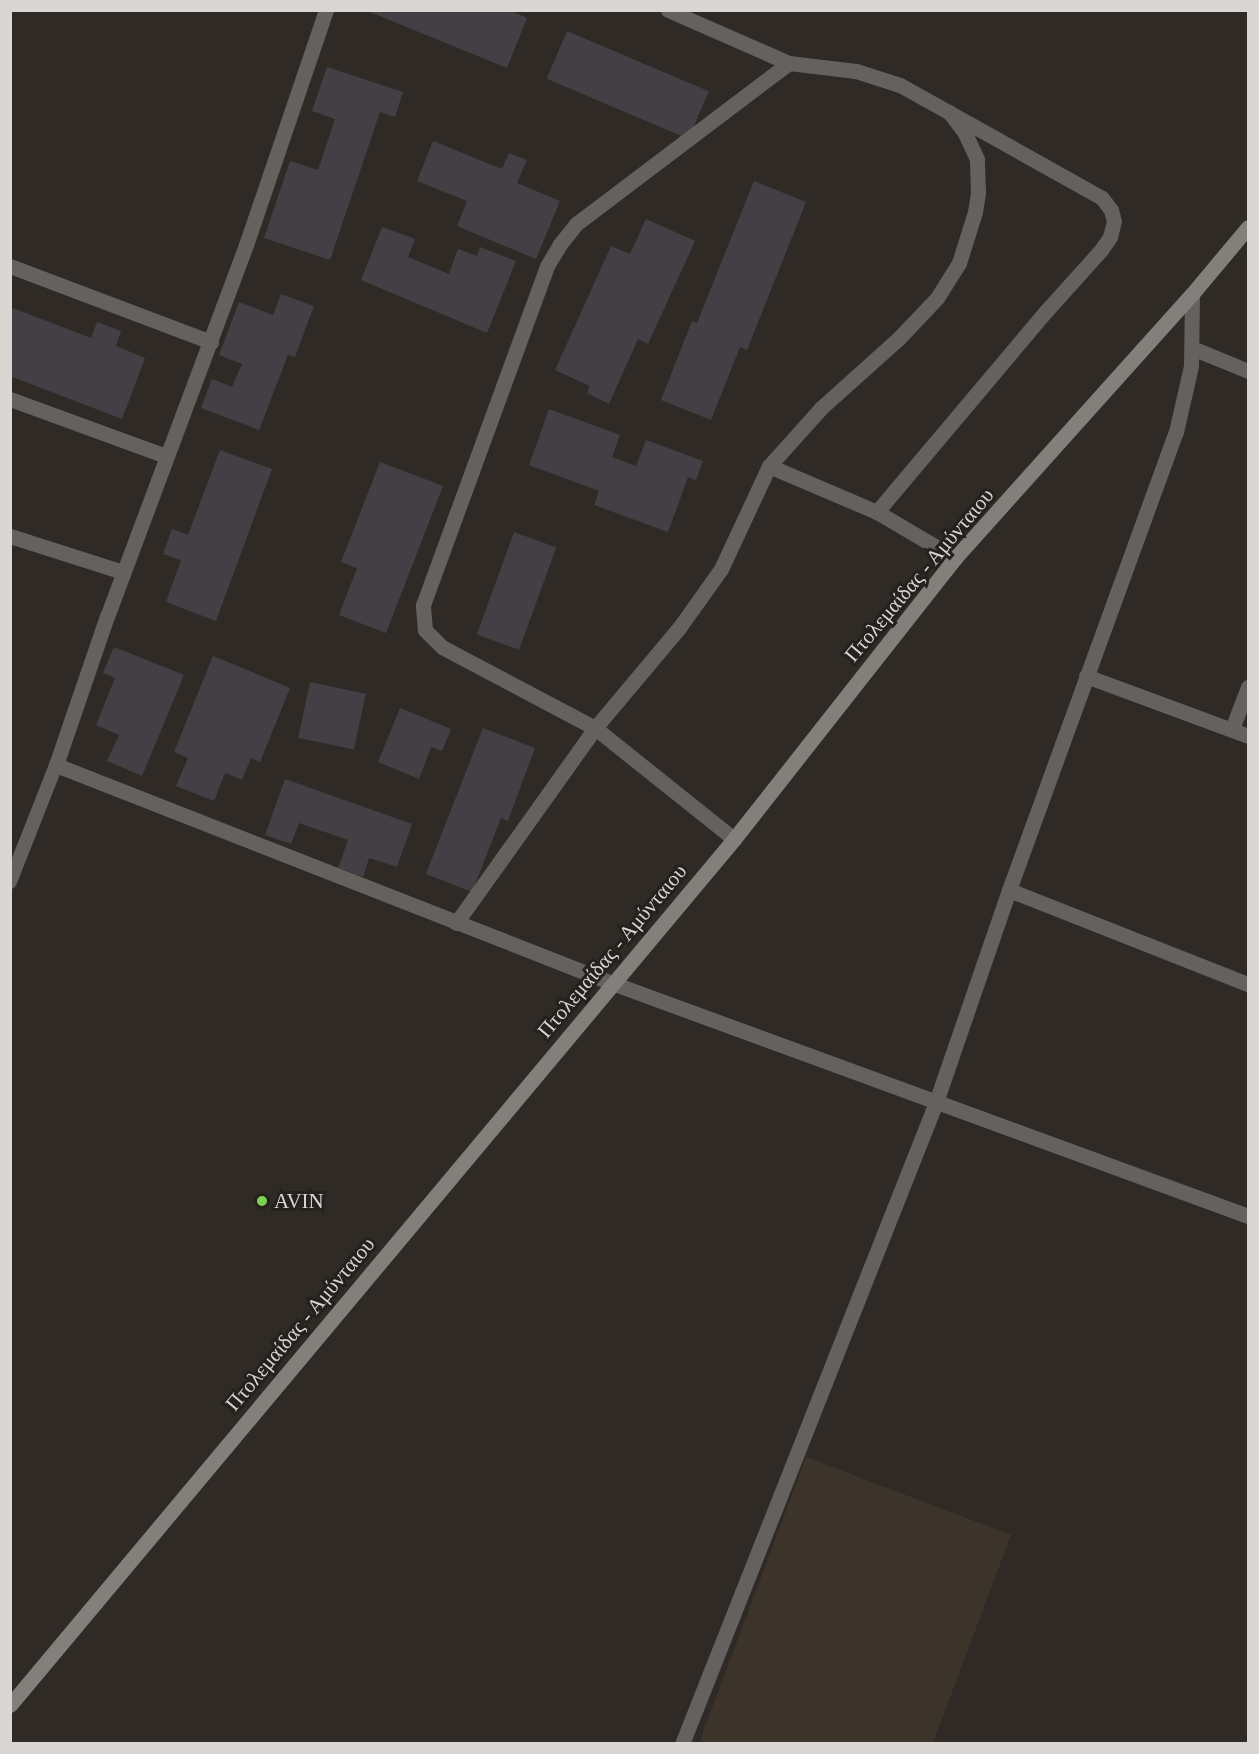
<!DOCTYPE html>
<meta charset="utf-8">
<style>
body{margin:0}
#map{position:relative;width:1259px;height:1754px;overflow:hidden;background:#2f2a26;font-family:"Times New Roman",serif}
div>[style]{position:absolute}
.built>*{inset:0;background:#3c332a}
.building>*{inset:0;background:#434045;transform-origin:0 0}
.service>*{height:14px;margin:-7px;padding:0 7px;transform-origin:7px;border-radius:7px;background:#64615f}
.minor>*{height:15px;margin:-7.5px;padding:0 7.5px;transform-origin:7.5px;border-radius:7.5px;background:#64615f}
.secondary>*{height:15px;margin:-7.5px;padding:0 7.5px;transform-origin:7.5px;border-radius:7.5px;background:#83807c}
.dots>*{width:16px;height:16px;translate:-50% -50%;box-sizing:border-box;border:3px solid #25211c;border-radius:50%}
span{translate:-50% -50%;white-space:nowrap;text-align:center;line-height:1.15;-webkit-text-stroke:6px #25211c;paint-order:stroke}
.street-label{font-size:21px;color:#d9d6d3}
.poi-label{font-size:21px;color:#d9d6d3}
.left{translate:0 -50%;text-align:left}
.frame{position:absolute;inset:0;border:12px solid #d9d6d3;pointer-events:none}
</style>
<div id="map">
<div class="built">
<i style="clip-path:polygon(806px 1457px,1011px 1535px,933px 1743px,699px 1743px)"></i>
</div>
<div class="building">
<i style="clip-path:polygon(365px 10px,509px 10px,527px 18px,507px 68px)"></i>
<i style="left:567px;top:31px;width:154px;height:52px;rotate:23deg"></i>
<i style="clip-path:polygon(327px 67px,403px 92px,395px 117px,380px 112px,330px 260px,264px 238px,290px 161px,318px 170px,335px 119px,312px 111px)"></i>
<i style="clip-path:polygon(433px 141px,502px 169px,509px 153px,527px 160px,517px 183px,560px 201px,536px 259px,457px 226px,467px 201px,417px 181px)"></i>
<i style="clip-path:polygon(754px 181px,806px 202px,747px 350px,740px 347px,711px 420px,661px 400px,692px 321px,697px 323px)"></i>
<i style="clip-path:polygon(646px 219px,695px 241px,648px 344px,638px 339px,609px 404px,587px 393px,590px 386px,555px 370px,611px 246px,630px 254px)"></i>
<i style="clip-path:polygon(382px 227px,415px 239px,408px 257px,449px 274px,458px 249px,477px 256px,480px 247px,516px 261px,487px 333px,361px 280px)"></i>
<i style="clip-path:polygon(281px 294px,314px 306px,295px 357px,288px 355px,259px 430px,201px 408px,212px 379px,232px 387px,242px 364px,219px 355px,239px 302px,273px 315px)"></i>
<i style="clip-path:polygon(10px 307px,91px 338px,97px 322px,121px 331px,116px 346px,145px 358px,122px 419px,10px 376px)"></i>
<i style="clip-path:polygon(549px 409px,620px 435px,612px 457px,636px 466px,646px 440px,703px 461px,696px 480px,688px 477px,668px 532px,594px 505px,599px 491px,529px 465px)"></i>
<i style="clip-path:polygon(220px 450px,272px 469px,216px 621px,166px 602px,181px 560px,163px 554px,172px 529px,188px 535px)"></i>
<i style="clip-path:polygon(380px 462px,443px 486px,386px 633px,339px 615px,357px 568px,341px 562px)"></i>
<i style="left:514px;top:532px;width:45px;height:109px;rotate:20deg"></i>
<i style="clip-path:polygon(114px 647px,184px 675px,142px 776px,107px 761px,119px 735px,96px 725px,115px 678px,103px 673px)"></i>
<i style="clip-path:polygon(213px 656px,290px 688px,260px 762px,251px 758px,242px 780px,225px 773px,214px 801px,176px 786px,188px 758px,174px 752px)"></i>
<i style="left:310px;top:682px;width:57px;height:57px;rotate:12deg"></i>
<i style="clip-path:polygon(400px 708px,451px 729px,442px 751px,431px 747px,419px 779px,378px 762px)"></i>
<i style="clip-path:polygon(483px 728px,535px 748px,508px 821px,501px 818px,472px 892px,426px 874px)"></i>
<i style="clip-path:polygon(285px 779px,412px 824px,397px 867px,369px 858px,363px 877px,338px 868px,348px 840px,299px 823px,291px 844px,265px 835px)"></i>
</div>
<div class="service">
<i style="left:10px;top:882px;width:126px;rotate:-68.5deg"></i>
</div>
<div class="minor">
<i style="left:326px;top:10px;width:248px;rotate:108.8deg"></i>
<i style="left:246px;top:245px;width:396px;rotate:110.5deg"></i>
<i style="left:107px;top:616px;width:157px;rotate:108.9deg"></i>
<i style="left:56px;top:765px;width:597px;rotate:21.41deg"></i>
<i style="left:612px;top:983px;width:677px;rotate:20.12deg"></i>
<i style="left:668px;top:10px;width:132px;rotate:23.7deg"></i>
<i style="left:789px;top:63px;width:67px;rotate:6.8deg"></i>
<i style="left:856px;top:71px;width:46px;rotate:17.7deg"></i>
<i style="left:900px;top:85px;width:231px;rotate:29.2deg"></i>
<i style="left:1102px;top:198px;width:15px;rotate:53deg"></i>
<i style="left:1111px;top:210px;width:11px;rotate:75deg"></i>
<i style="left:1114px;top:221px;width:16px;rotate:104deg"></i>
<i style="left:1110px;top:237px;width:16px;rotate:125deg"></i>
<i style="left:1101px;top:250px;width:82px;rotate:132deg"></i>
<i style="left:1046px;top:311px;width:263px;rotate:130.1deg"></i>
<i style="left:10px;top:266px;width:215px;rotate:20.7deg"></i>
<i style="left:1192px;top:348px;width:61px;rotate:22.3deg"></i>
<i style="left:10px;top:399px;width:166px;rotate:20.1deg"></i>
<i style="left:769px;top:466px;width:117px;rotate:23.1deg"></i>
<i style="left:877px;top:512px;width:91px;rotate:30.5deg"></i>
<i style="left:10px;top:536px;width:119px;rotate:17.7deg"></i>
<i style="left:1086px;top:676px;width:173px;rotate:20.3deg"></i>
<i style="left:1232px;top:729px;width:45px;rotate:-69.1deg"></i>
<i style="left:734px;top:839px;width:178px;rotate:-141.4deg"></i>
<i style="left:595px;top:728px;width:173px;rotate:-152.1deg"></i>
<i style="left:442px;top:647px;width:24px;rotate:-135deg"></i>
<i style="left:425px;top:630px;width:25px;rotate:-95deg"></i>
<i style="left:423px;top:605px;width:361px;rotate:-69.9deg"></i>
<i style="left:547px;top:266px;width:26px;rotate:-59deg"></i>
<i style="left:560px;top:244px;width:26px;rotate:-51deg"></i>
<i style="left:576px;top:224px;width:267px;rotate:-37.1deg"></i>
<i style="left:1009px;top:890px;width:257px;rotate:21.5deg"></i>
<i style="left:456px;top:923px;width:239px;rotate:-54.5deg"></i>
<i style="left:595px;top:728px;width:131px;rotate:-50deg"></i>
<i style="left:679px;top:628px;width:72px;rotate:-54.6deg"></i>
<i style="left:721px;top:569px;width:114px;rotate:-65deg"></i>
<i style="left:769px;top:466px;width:78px;rotate:-48.1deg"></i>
<i style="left:821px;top:408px;width:105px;rotate:-41.9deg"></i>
<i style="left:899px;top:338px;width:55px;rotate:-46.5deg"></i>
<i style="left:937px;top:298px;width:41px;rotate:-57.8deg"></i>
<i style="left:959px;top:263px;width:53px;rotate:-72.6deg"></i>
<i style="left:975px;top:212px;width:20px;rotate:-81deg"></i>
<i style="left:978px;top:192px;width:33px;rotate:-92deg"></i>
<i style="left:977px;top:159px;width:29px;rotate:-115deg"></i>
<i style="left:965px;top:133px;width:26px;rotate:-127deg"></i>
<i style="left:682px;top:1744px;width:690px;rotate:-68.41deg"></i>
<i style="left:936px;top:1102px;width:224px;rotate:-71deg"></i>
<i style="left:1009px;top:890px;width:487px;rotate:-70deg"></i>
<i style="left:1176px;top:432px;width:68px;rotate:-77.2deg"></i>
<i style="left:1191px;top:366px;width:72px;rotate:-89.2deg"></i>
</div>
<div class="secondary">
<i style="left:10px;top:1705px;width:1129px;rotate:-50.1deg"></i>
<i style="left:734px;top:839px;width:357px;rotate:-51.8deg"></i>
<i style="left:955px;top:558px;width:355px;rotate:-48.1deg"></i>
<i style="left:1192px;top:294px;width:87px;rotate:-50.1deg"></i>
</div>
<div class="dots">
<i style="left:262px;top:1201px;background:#7dd154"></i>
</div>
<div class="street-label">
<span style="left:919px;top:575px;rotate:-50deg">Πτολεμαίδας - Αμύνταιου</span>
<span style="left:612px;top:951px;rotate:-50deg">Πτολεμαίδας - Αμύνταιου</span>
<span style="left:300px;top:1324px;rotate:-50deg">Πτολεμαίδας - Αμύνταιου</span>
</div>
<div class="poi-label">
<span class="left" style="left:274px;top:1201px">AVIN</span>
</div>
<div class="frame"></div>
</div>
